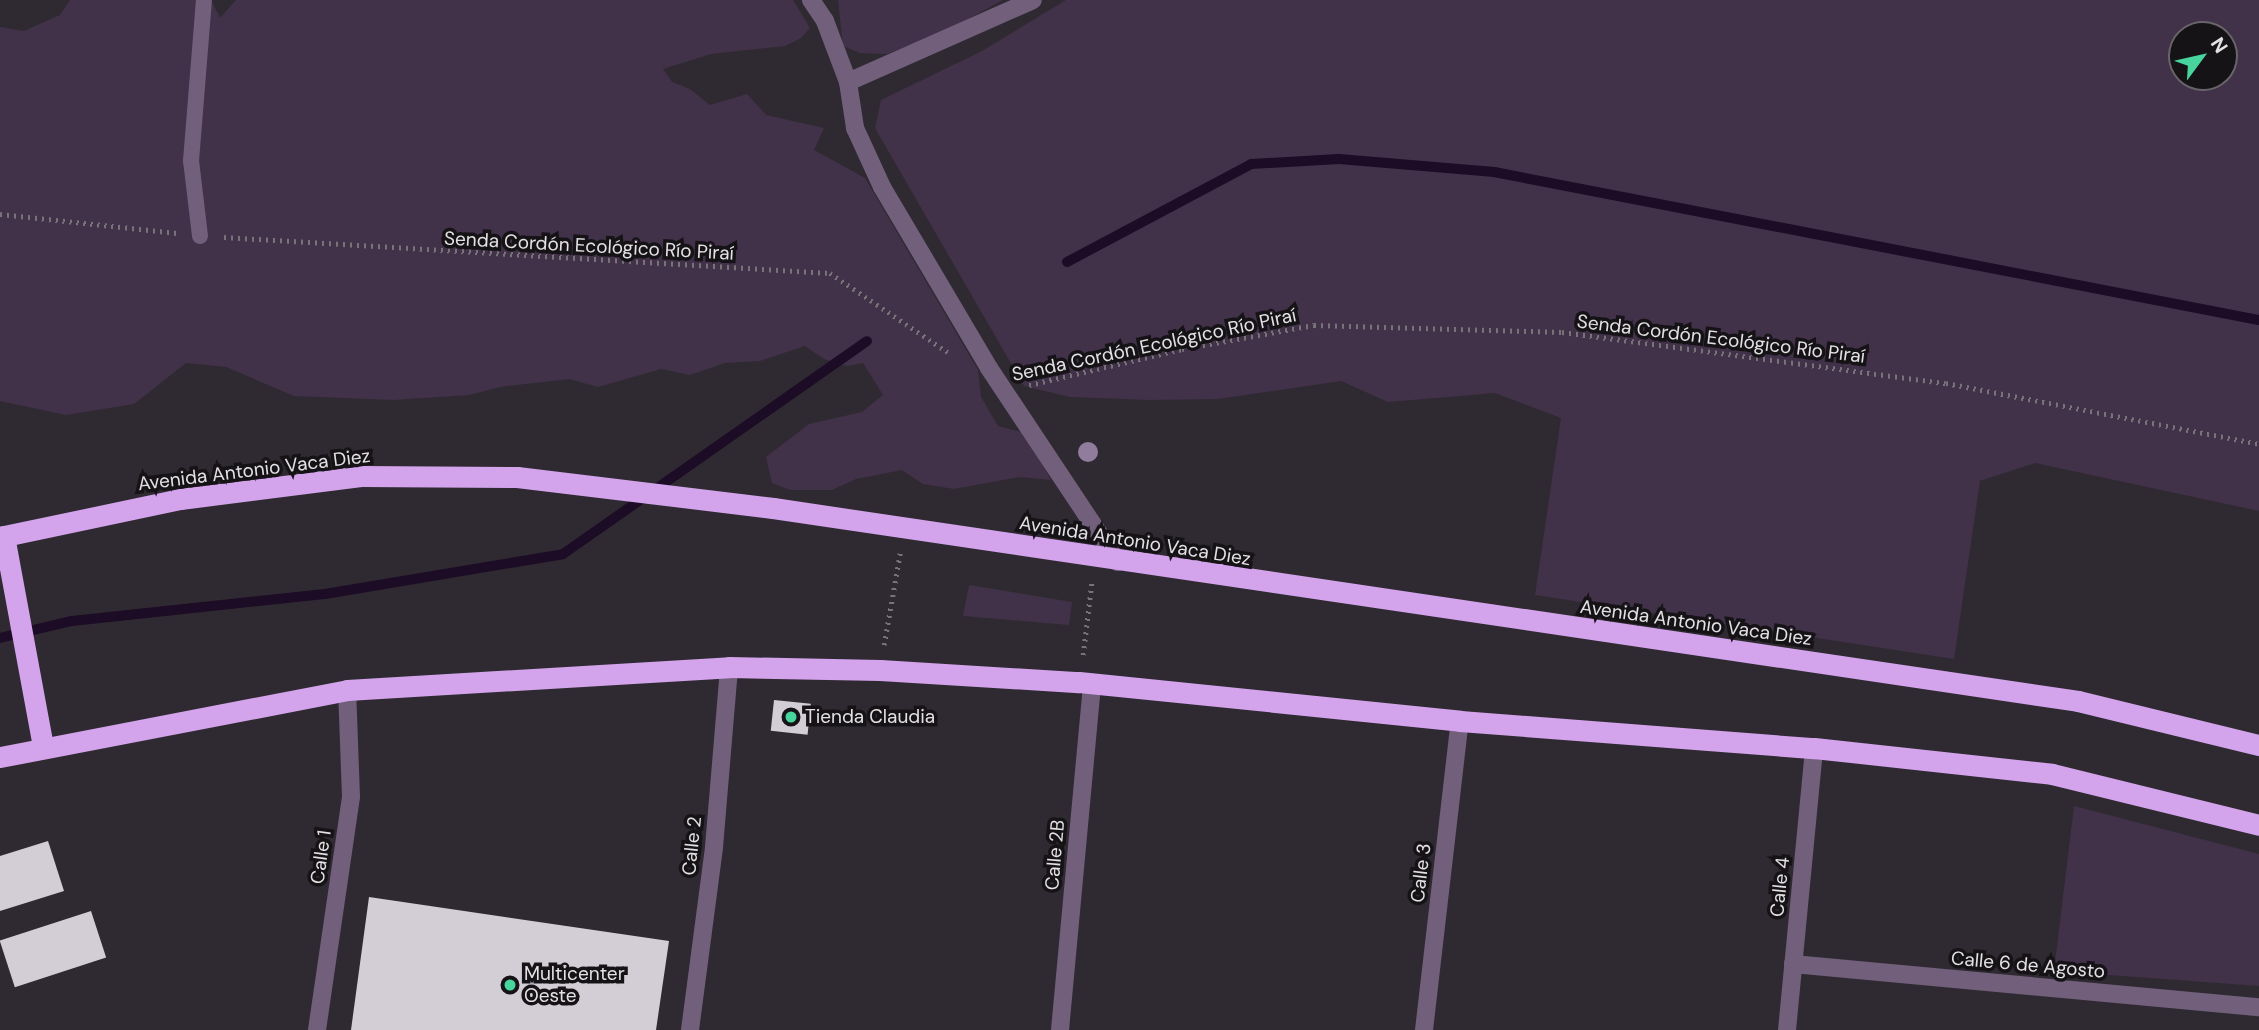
<!DOCTYPE html>
<meta charset="utf-8">
<style>
body{margin:0}
#map{position:relative;width:2259px;height:1030px;overflow:hidden;background:#2f2a31;font-family:"DM Sans",sans-serif}
div>[style]{position:absolute}
.green>*{inset:0;background:#413149}
.stream>*{height:10px;margin:-5px;padding:0 5px;transform-origin:5px;border-radius:5px;background:#1d0c25}
.building>*{inset:0;background:#d3cdd6;transform-origin:0 0}
.path>*{height:4.5px;margin-top:-2.25px;transform-origin:0;background:repeating-linear-gradient(90deg,#787379 0 2px,transparent 0 7px)}
.lane>*{height:16px;margin:-8px;padding:0 8px;transform-origin:8px;border-radius:8px;background:#725f7c}
.street>*{height:18px;margin:-9px;padding:0 9px;transform-origin:9px;border-radius:9px;background:#725f7c}
.highway>*{height:21px;margin:-10.5px;padding:0 10.5px;transform-origin:10.5px;border-radius:10.5px;background:#d3a4ec}
.trees>*{width:20px;height:20px;margin:-10px;border-radius:50%;background:#927c9e}
.dots>*{width:19px;height:19px;translate:-50% -50%;box-sizing:border-box;border:4px solid #161317;border-radius:50%}
span{translate:-50% -50%;white-space:nowrap;text-align:center;line-height:1.15;-webkit-text-stroke:7px #161317;paint-order:stroke}
.street-label{font-size:19px;color:#e4e1e5}
.poi-label{font-size:19px;color:#e4e1e5}
.left{translate:0 -50%;text-align:left}
.north{position:absolute;left:2168px;top:21px;width:70px;height:70px;box-sizing:border-box;background:#161317;border:2px solid #686569;border-radius:50%;rotate:57deg;font-size:19px;font-weight:700;line-height:28px;text-align:center;color:#e4e1e5}
.north::after{content:'';display:block;margin:auto;width:24px;height:32px;background:#47d49d;clip-path:polygon(50% 0,100% 100%,50% 72%,0 100%)}
</style>
<div id="map">
<div class="green">
<i style="clip-path:polygon(70px 0,211px 0,220px 18px,236px 0,793px 0,810px 28px,801px 38px,785px 46px,711px 54px,663px 69px,672px 82px,690px 89px,710px 105px,747px 94px,766px 115px,824px 128px,814px 150px,865px 178px,978px 370px,981px 397px,998px 426px,1025px 433px,1051px 480px,1020px 477px,954px 489px,923px 484px,902px 470px,856px 479px,832px 490px,790px 490px,772px 483px,766px 457px,809px 424px,862px 412px,883px 395px,863px 363px,847px 366px,824px 359px,805px 346px,760px 361px,725px 363px,690px 375px,661px 369px,598px 387px,569px 379px,500px 387px,469px 395px,393px 400px,294px 396px,226px 367px,186px 363px,134px 404px,66px 415px,0 401px,0 27px,24px 31px,60px 15px)"></i>
<i style="clip-path:polygon(838px 0,1003px 0,946px 31px,887px 54px,860px 53px,843px 46px)"></i>
<i style="clip-path:polygon(evenodd,1066px 0,2259px 0,2259px 511px,2035px 463px,1980px 481px,1954px 659px,1535px 595px,1561px 418px,1495px 393px,1388px 402px,1341px 381px,1218px 399px,1150px 400px,1070px 397px,1024px 386px,875px 128px,881px 100px,982px 51px,1066px 0,2182px 35px,2224px 35px,2224px 77px,2182px 77px,2182px 35px)"></i>
<i style="clip-path:polygon(969px 585px,1072px 602px,1069px 625px,963px 616px)"></i>
<i style="clip-path:polygon(2074px 806px,2259px 854px,2259px 986px,2054px 971px)"></i>
</div>
<div class="stream">
<i style="left:1067px;top:262px;width:208px;rotate:-28deg"></i>
<i style="left:1251px;top:164px;width:88px;rotate:-3.3deg"></i>
<i style="left:1339px;top:159px;width:156px;rotate:4.8deg"></i>
<i style="left:1494px;top:172px;width:779px;rotate:10.95deg"></i>
<i style="left:0;top:638px;width:74px;rotate:-13.3deg"></i>
<i style="left:72px;top:621px;width:254px;rotate:-6.1deg"></i>
<i style="left:325px;top:594px;width:241px;rotate:-9.5deg"></i>
<i style="left:563px;top:554px;width:371px;rotate:-35deg"></i>
</div>
<div class="building">
<i style="left:774px;top:700px;width:37px;height:31px;rotate:6deg"></i>
<i style="clip-path:polygon(48px 841px,64px 891px,0 911px,0 856px)"></i>
<i style="clip-path:polygon(369px 897px,669px 941px,656px 1030px,351px 1030px)"></i>
<i style="left:91px;top:911px;width:49px;height:96px;rotate:72deg"></i>
</div>
<div class="path">
<i style="left:0;top:214px;width:178px;rotate:6.1deg"></i>
<i style="left:224px;top:237px;width:607px;rotate:3.4deg"></i>
<i style="left:830px;top:273px;width:143px;rotate:33.9deg"></i>
<i style="left:1029px;top:385px;width:157px;rotate:-13.2deg"></i>
<i style="left:1182px;top:349px;width:134px;rotate:-10.3deg"></i>
<i style="left:1314px;top:325px;width:248px;rotate:1.6deg"></i>
<i style="left:1562px;top:332px;width:387px;rotate:7.6deg"></i>
<i style="left:1946px;top:383px;width:319px;rotate:11deg"></i>
<i style="left:884px;top:645px;width:93px;rotate:-80.1deg"></i>
<i style="left:1083px;top:655px;width:76px;rotate:-83.2deg"></i>
</div>
<div class="lane">
<i style="left:200px;top:236px;width:76px;rotate:-96.8deg"></i>
<i style="left:191px;top:161px;width:162px;rotate:-85.4deg"></i>
</div>
<div class="street">
<i style="left:811px;top:0;width:25px;rotate:56deg"></i>
<i style="left:825px;top:21px;width:65px;rotate:69.3deg"></i>
<i style="left:848px;top:82px;width:202px;rotate:-23.9deg"></i>
<i style="left:848px;top:82px;width:47px;rotate:81.3deg"></i>
<i style="left:855px;top:128px;width:65px;rotate:65.4deg"></i>
<i style="left:882px;top:187px;width:210px;rotate:59.4deg"></i>
<i style="left:989px;top:368px;width:233px;rotate:56.4deg"></i>
<i style="left:1793px;top:964px;width:468px;rotate:5.3deg"></i>
<i style="left:317px;top:1030px;width:235px;rotate:-81.7deg"></i>
<i style="left:351px;top:797px;width:107px;rotate:-92.1deg"></i>
<i style="left:690px;top:1030px;width:185px;rotate:-82.5deg"></i>
<i style="left:714px;top:847px;width:181px;rotate:-85.2deg"></i>
<i style="left:1060px;top:1030px;width:347px;rotate:-84.7deg"></i>
<i style="left:1424px;top:1030px;width:311px;rotate:-83.4deg"></i>
<i style="left:1787px;top:1030px;width:283px;rotate:-84.5deg"></i>
</div>
<div class="highway">
<i style="left:4px;top:536px;width:214px;rotate:79.5deg"></i>
<i style="left:0;top:537px;width:184px;rotate:-11.9deg"></i>
<i style="left:180px;top:499px;width:182px;rotate:-7.2deg"></i>
<i style="left:361px;top:476px;width:156px;rotate:0.4deg"></i>
<i style="left:517px;top:477px;width:258px;rotate:6.9deg"></i>
<i style="left:773px;top:508px;width:1319px;rotate:8.41deg"></i>
<i style="left:2078px;top:701px;width:186px;rotate:13.7deg"></i>
<i style="left:0;top:757px;width:353px;rotate:-10.9deg"></i>
<i style="left:347px;top:690px;width:383px;rotate:-3.4deg"></i>
<i style="left:729px;top:667px;width:151px;rotate:1.1deg"></i>
<i style="left:880px;top:670px;width:199px;rotate:3.5deg"></i>
<i style="left:1079px;top:682px;width:383px;rotate:5.8deg"></i>
<i style="left:1460px;top:721px;width:355px;rotate:4.4deg"></i>
<i style="left:1814px;top:748px;width:239px;rotate:6.2deg"></i>
<i style="left:2052px;top:774px;width:213px;rotate:13.8deg"></i>
</div>
<div class="trees">
<i style="left:1088px;top:452px"></i>
</div>
<div class="dots">
<i style="left:791px;top:717px;background:#47d49d"></i>
<i style="left:510px;top:985px;background:#47d49d"></i>
</div>
<div class="street-label">
<span style="left:589px;top:246px;rotate:3deg">Senda Cordón Ecológico Río Piraí</span>
<span style="left:1721px;top:339px;rotate:7deg">Senda Cordón Ecológico Río Piraí</span>
<span style="left:1154px;top:345px;rotate:-12deg">Senda Cordón Ecológico Río Piraí</span>
<span style="left:254px;top:470px;rotate:-7deg">Avenida Antonio Vaca Diez</span>
<span style="left:1135px;top:541px;rotate:9deg">Avenida Antonio Vaca Diez</span>
<span style="left:1696px;top:623px;rotate:8deg">Avenida Antonio Vaca Diez</span>
<span style="left:692px;top:846px;rotate:-84deg">Calle 2</span>
<span style="left:1055px;top:855px;rotate:-85deg">Calle 2B</span>
<span style="left:321px;top:857px;rotate:-82deg">Calle 1</span>
<span style="left:1421px;top:873px;rotate:-83deg">Calle 3</span>
<span style="left:1780px;top:887px;rotate:-84deg">Calle 4</span>
<span style="left:2028px;top:965px;rotate:5deg">Calle 6 de Agosto</span>
</div>
<div class="poi-label">
<span class="left" style="left:805px;top:717px">Tienda Claudia</span>
<span class="left" style="left:524px;top:985px">Multicenter<br>Oeste</span>
</div>
<div class="north">N</div>
</div>
